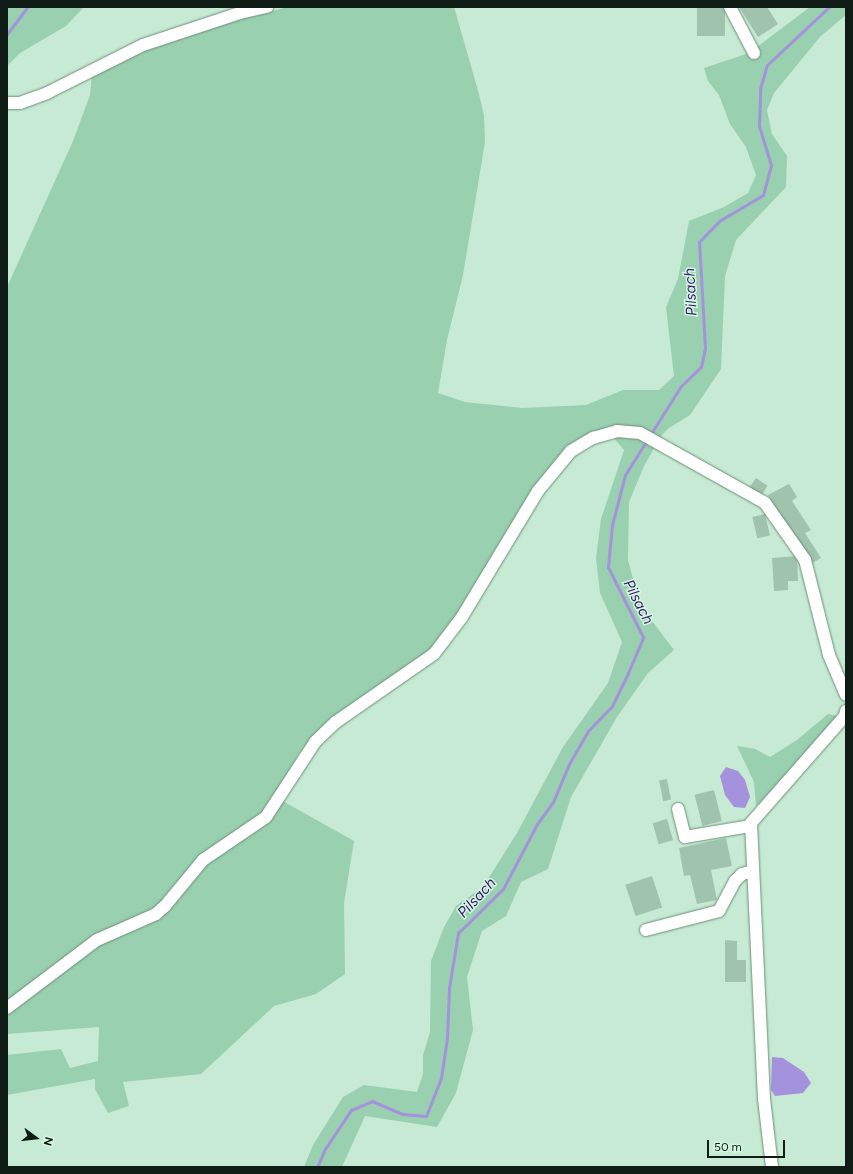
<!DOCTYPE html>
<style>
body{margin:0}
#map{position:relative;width:853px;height:1174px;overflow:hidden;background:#c6ead3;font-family:Figtree,sans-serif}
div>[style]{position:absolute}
.green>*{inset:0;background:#99d0af}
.water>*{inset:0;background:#a492dc}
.stream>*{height:3px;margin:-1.5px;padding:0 1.5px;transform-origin:1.5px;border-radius:1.5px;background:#a492dc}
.building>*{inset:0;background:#a0c3ae;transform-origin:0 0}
.roads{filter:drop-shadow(0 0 1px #6d8f7a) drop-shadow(0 0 1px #6d8f7a)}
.minor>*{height:12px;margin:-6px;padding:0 6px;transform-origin:6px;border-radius:6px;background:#fff}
span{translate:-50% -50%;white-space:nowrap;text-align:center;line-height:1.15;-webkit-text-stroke:3px #d3f7e0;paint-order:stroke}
.water-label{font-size:15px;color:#39176d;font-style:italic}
.frame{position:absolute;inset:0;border:8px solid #0f1c15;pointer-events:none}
.north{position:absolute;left:16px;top:1118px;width:40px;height:40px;-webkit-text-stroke:3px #d3f7e0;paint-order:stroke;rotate:105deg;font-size:11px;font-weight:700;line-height:16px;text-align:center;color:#0f1c15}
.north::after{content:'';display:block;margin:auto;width:14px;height:18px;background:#0f1c15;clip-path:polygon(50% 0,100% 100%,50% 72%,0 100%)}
.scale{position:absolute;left:707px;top:1140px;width:78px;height:18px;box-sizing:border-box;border:2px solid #0f1c15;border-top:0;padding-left:5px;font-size:12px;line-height:14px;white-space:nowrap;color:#0f1c15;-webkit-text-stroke:3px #d3f7e0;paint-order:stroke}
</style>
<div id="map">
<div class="green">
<i style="clip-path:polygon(7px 7px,84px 7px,66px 26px,20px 53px,7px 66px)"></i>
<i style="clip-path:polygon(288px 7px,454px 7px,479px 94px,484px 116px,485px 142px,463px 275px,447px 340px,438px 393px,465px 402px,522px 408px,586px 405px,623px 390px,659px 390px,674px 376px,666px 307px,678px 279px,689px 221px,724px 207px,748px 193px,756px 175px,746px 147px,730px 124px,719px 95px,708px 81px,704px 68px,749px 53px,810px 7px,846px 7px,846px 15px,820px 37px,774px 93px,767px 110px,772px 134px,787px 156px,786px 187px,736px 240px,725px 276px,721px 369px,690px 415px,669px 428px,661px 436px,644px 466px,629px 502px,628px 560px,640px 605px,674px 650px,648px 673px,617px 717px,571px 797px,548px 869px,521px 882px,506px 916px,482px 931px,467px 977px,473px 1030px,456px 1093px,437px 1127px,365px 1116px,342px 1167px,304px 1167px,313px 1145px,343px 1097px,364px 1085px,417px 1092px,423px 1074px,423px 1055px,430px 1032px,431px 961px,444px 927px,456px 906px,483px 887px,517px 833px,563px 747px,608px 683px,622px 642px,600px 593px,596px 558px,601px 519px,624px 450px,606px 429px,590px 433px,572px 445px,444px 637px,430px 652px,342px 711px,318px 731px,299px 753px,285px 778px,279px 799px,354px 841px,344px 903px,345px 974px,316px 994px,274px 1006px,201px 1074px,123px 1082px,129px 1106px,108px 1113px,95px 1089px,95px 1079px,7px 1095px,7px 1055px,61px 1049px,70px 1068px,98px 1061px,99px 1027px,7px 1034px,7px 287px,73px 141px,90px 95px,92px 75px,145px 49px,192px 32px)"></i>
<i style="clip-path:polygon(828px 714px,838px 716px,777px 786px,756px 806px,754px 782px,737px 746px,755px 749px,770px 757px,797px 740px)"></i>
</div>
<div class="water">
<i style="clip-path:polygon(726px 767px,738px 771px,745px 780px,750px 797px,745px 808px,734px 807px,725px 795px,720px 776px)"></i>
<i style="clip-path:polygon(772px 1057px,783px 1058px,804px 1072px,811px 1083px,803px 1093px,775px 1096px,771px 1090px)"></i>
</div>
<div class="stream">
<i style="left:7px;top:34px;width:34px;rotate:-53deg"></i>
<i style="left:650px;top:435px;width:58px;rotate:-57.7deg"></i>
<i style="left:681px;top:386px;width:28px;rotate:-44deg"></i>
<i style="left:701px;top:367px;width:19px;rotate:-78deg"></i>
<i style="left:705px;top:348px;width:106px;rotate:-93.2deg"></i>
<i style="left:699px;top:242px;width:29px;rotate:-46deg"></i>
<i style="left:719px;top:221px;width:51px;rotate:-30.6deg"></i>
<i style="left:763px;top:195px;width:31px;rotate:-75deg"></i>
<i style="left:771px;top:165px;width:41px;rotate:-107.1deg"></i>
<i style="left:759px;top:126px;width:37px;rotate:-88deg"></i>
<i style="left:760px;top:89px;width:25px;rotate:-74deg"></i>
<i style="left:767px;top:65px;width:85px;rotate:-43.1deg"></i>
<i style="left:317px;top:1167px;width:20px;rotate:-66deg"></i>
<i style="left:325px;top:1149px;width:47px;rotate:-56.3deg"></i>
<i style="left:351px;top:1110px;width:23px;rotate:-23deg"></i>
<i style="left:372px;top:1101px;width:34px;rotate:23deg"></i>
<i style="left:403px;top:1114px;width:23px;rotate:5deg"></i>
<i style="left:426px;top:1116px;width:41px;rotate:-68.5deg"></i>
<i style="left:441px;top:1078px;width:40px;rotate:-81.5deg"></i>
<i style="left:447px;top:1038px;width:50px;rotate:-87.7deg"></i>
<i style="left:449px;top:988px;width:56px;rotate:-80.7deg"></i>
<i style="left:458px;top:933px;width:63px;rotate:-44.4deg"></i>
<i style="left:503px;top:889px;width:73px;rotate:-62.4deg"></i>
<i style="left:537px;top:824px;width:27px;rotate:-54deg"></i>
<i style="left:553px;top:802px;width:41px;rotate:-67.2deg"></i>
<i style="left:569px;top:764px;width:38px;rotate:-60deg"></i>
<i style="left:588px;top:731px;width:35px;rotate:-46deg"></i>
<i style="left:612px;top:706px;width:37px;rotate:-64deg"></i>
<i style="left:628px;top:673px;width:39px;rotate:-67deg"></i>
<i style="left:643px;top:637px;width:78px;rotate:-116.6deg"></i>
<i style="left:608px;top:567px;width:42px;rotate:-84.6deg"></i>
<i style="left:612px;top:525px;width:52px;rotate:-75.4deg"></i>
<i style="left:625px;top:475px;width:41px;rotate:-57.8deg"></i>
</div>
<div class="building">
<i style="left:697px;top:7px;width:28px;height:29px"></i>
<i style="clip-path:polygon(739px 7px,767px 7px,778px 24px,758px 37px)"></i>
<i style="left:756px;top:478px;width:14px;height:14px;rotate:34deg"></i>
<i style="clip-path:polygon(789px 484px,797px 497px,792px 501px,811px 530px,805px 533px,821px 558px,811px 564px,768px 495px)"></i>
<i style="left:765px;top:514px;width:22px;height:13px;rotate:77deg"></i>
<i style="clip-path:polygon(797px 556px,798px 581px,788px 581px,788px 590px,774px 591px,772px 558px)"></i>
<i style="left:667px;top:779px;width:21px;height:8px;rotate:79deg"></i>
<i style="left:714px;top:790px;width:32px;height:20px;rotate:76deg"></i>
<i style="left:667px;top:819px;width:22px;height:15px;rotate:74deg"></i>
<i style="clip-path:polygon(726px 838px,732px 866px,711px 870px,717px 900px,697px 904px,690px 875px,684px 876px,679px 848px)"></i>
<i style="left:652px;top:876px;width:33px;height:28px;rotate:72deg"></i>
<i style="clip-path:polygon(725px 940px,737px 941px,737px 960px,746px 960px,746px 982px,725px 982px)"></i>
</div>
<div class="roads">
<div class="minor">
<i style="left:730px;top:7px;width:52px;rotate:62.4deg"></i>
<i style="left:7px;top:103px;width:13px"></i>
<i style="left:20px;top:103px;width:29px;rotate:-20deg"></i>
<i style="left:47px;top:93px;width:107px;rotate:-26.6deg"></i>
<i style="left:143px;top:45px;width:102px;rotate:-18.3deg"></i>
<i style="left:240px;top:13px;width:28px;rotate:-13deg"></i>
<i style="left:678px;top:809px;width:29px;rotate:76deg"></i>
<i style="left:685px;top:837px;width:67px;rotate:-9.5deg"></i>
<i style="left:646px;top:930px;width:75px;rotate:-14.6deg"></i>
<i style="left:719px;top:911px;width:34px;rotate:-62deg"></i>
<i style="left:735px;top:881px;width:10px;rotate:-45deg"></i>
<i style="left:742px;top:874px;width:11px;rotate:-15deg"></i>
<i style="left:7px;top:1008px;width:113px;rotate:-37.1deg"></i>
<i style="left:97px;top:940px;width:64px;rotate:-23.8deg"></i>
<i style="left:156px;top:914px;width:12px;rotate:-42deg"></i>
<i style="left:165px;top:906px;width:60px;rotate:-50.4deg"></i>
<i style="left:203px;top:860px;width:76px;rotate:-34.3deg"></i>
<i style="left:266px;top:817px;width:90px;rotate:-56.8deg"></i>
<i style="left:315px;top:742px;width:29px;rotate:-44deg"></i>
<i style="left:336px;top:722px;width:119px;rotate:-34.8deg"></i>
<i style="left:434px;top:654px;width:46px;rotate:-52.9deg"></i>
<i style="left:462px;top:617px;width:147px;rotate:-58.9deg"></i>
<i style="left:538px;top:491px;width:52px;rotate:-50.5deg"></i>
<i style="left:571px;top:451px;width:26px;rotate:-31deg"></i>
<i style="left:593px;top:438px;width:25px;rotate:-16deg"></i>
<i style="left:617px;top:431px;width:23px;rotate:5deg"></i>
<i style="left:640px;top:433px;width:143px;rotate:29.2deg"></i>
<i style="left:765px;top:503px;width:70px;rotate:54.9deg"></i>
<i style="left:805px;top:560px;width:98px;rotate:75.8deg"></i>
<i style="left:829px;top:655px;width:43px;rotate:67deg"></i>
<i style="left:772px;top:1167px;width:68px;rotate:-96.7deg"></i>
<i style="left:764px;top:1099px;width:276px;rotate:-92.7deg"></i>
<i style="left:751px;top:823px;width:142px;rotate:-48.7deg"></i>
<i style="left:845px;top:716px;width:5px;rotate:-79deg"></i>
</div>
</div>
<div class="water-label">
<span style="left:691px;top:292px;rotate:-93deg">Pilsach</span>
<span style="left:638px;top:602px;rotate:63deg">Pilsach</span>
<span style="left:477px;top:898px;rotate:-47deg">Pilsach</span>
</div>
<div class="frame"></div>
<div class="north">N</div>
<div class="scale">50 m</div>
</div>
